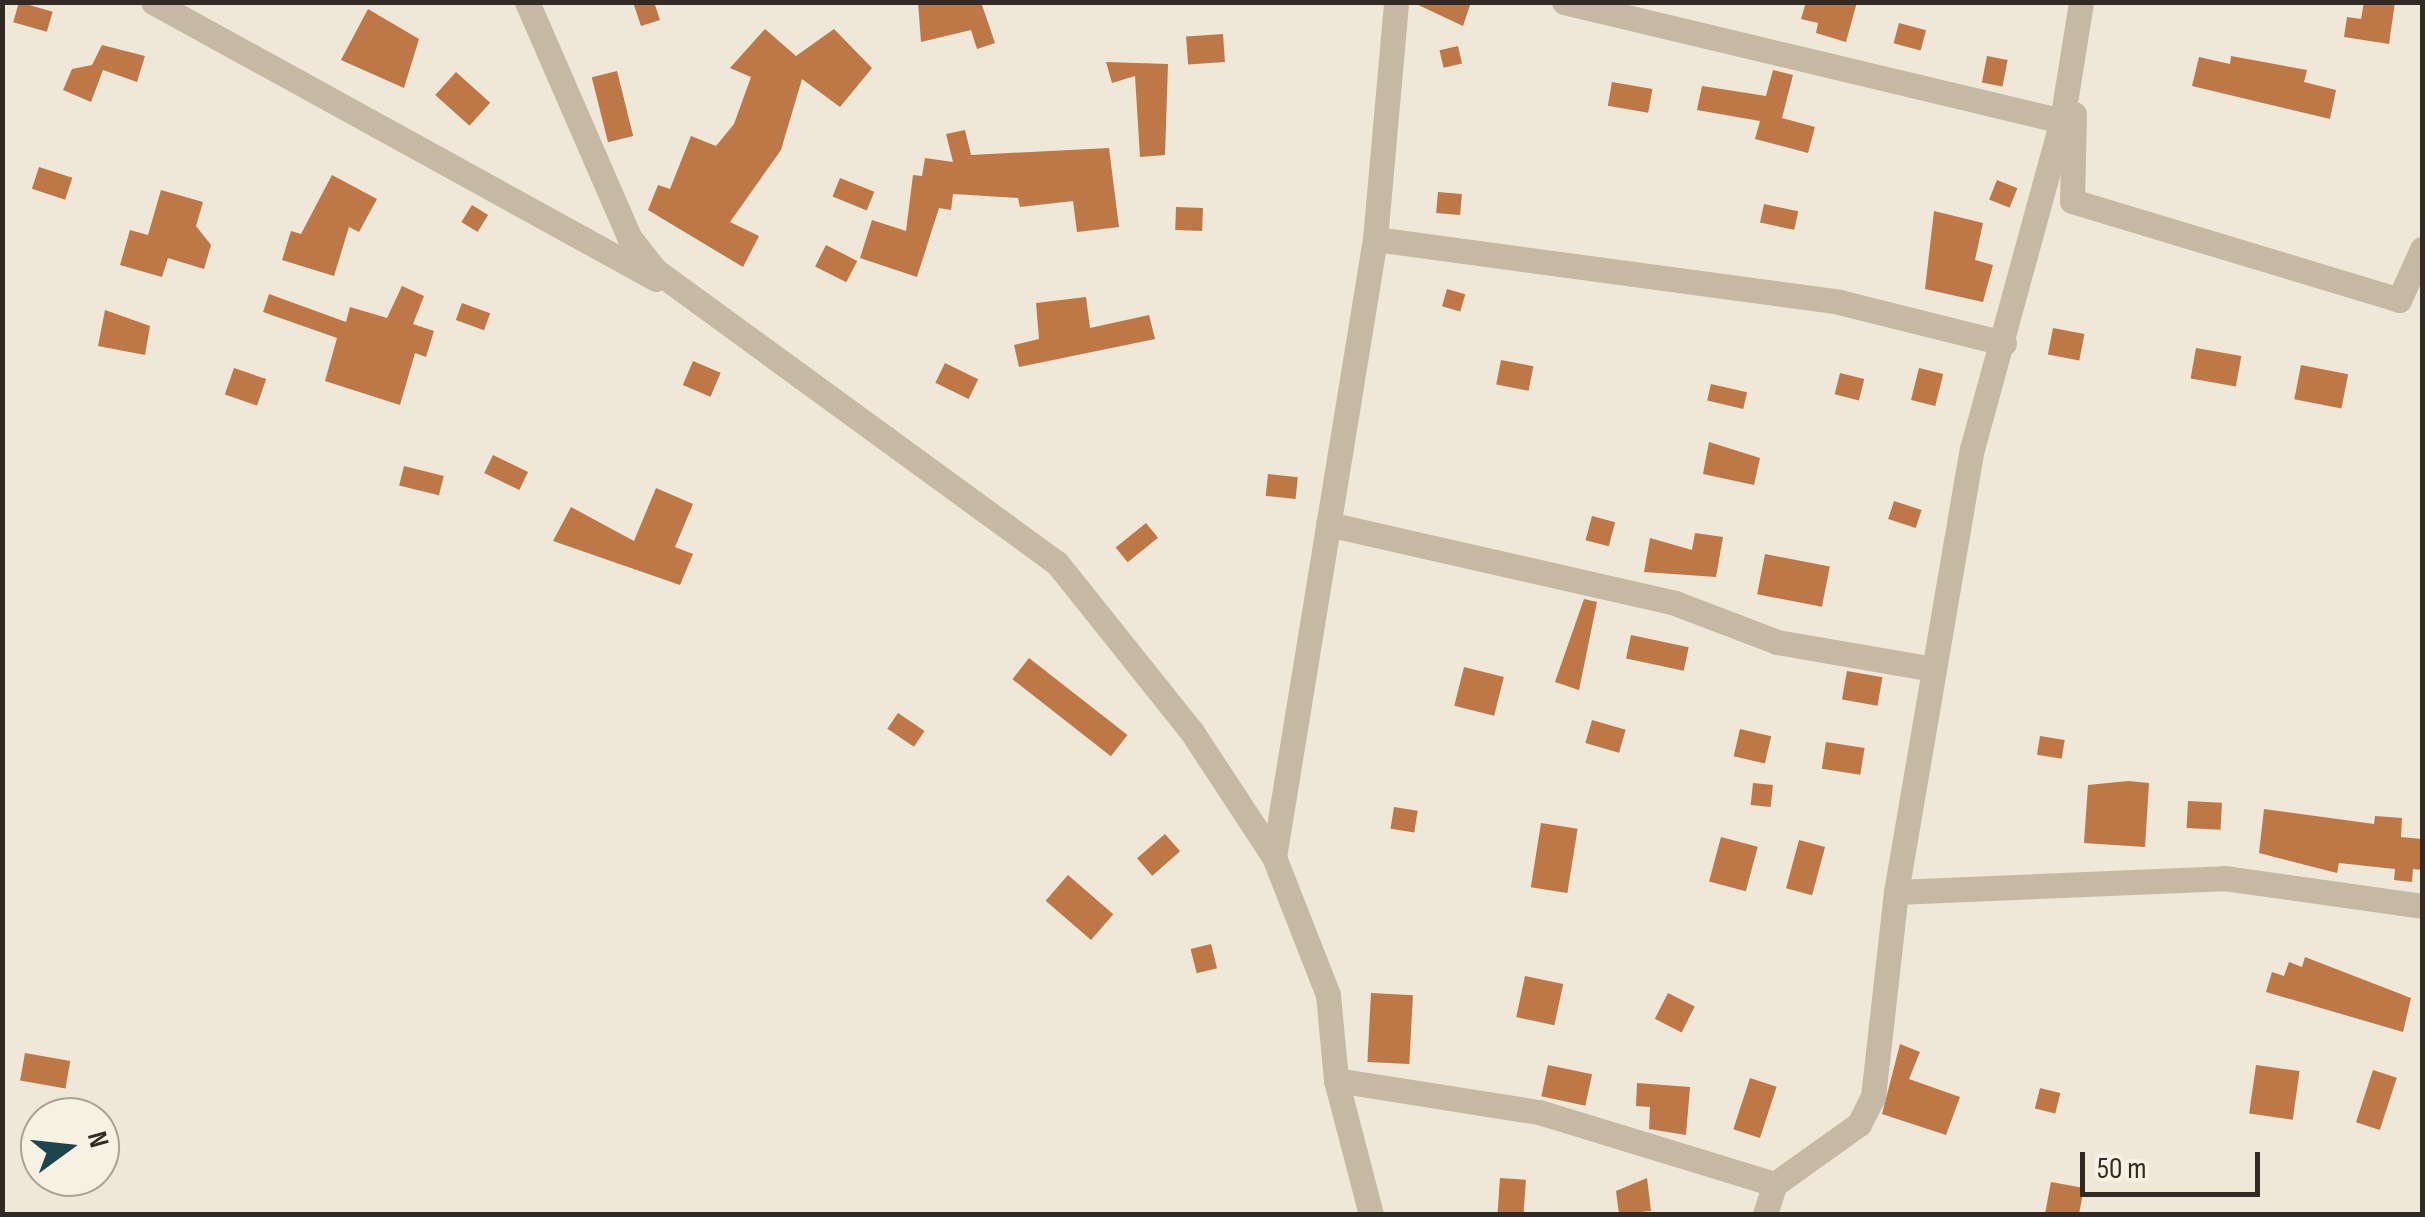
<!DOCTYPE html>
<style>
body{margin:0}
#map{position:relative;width:2425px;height:1217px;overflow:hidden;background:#efe7d7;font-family:"Sofia Sans Condensed",sans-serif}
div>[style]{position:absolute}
.building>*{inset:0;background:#be7746;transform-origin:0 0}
.street>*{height:25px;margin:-12.5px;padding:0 12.5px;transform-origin:12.5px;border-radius:12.5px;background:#c5b9a4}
span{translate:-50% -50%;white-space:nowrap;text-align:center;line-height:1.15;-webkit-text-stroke:8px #f7f1e3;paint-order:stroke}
.frame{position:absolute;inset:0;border:5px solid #322b25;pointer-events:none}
.north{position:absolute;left:20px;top:1097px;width:100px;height:100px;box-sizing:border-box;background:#f7f1e3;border:2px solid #a8a297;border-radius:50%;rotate:75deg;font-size:28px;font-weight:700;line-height:40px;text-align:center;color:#322b25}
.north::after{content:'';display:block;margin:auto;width:35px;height:45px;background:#1e4450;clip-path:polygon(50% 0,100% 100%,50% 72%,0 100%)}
.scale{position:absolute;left:2080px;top:1152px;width:180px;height:45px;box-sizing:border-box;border:5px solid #322b25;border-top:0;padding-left:12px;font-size:30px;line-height:35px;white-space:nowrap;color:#322b25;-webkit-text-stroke:8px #f7f1e3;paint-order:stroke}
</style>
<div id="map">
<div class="building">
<i style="left:19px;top:2px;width:35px;height:21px;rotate:16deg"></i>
<i style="clip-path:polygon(633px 2px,654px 2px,660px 20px,641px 26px)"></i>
<i style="clip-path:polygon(918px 2px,981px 2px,995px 43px,977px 49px,971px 30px,921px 42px)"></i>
<i style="clip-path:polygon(1412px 2px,1471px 2px,1463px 26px)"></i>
<i style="clip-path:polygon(1806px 2px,1857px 2px,1846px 42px,1816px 33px,1818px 23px,1801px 19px)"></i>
<i style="clip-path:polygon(2364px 2px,2395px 2px,2389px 44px,2344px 37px,2347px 17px,2361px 19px)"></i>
<i style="clip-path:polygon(368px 9px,419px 39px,404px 88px,341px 60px)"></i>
<i style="left:1899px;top:23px;width:28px;height:21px;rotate:15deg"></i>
<i style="clip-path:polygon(765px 29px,796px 56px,834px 29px,872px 68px,840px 107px,802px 79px,781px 150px,730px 222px,759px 236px,743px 267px,648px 210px,658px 185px,670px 189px,691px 136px,716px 146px,734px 124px,751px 77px,730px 68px)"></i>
<i style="left:1223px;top:34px;width:28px;height:37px;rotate:86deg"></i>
<i style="clip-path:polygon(102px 45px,145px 56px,137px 82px,103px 70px,91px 102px,63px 90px,72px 69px,92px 65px)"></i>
<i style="left:1458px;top:46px;width:18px;height:19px;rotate:77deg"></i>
<i style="left:1987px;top:56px;width:21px;height:27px;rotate:11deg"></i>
<i style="clip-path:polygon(2231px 56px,2307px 70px,2304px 82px,2336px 90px,2330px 119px,2192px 86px,2199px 57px,2230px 64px)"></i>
<i style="clip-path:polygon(1106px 62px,1168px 64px,1165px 155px,1140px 157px,1135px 76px,1112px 83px)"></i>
<i style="clip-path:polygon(1773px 70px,1793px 75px,1782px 118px,1815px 127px,1808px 153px,1755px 139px,1760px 121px,1697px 110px,1702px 86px,1766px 96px)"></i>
<i style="left:617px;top:71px;width:67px;height:26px;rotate:76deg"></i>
<i style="left:456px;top:72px;width:46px;height:31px;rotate:42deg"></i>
<i style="left:1612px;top:82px;width:41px;height:24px;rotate:10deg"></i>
<i style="clip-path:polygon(965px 130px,971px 155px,1109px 148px,1119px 227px,1077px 232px,1073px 201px,1020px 207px,1018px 198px,953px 194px,951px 210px,939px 208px,917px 277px,860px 258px,872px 220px,906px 231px,913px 175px,922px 176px,925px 158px,953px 162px,946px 134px)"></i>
<i style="left:39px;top:167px;width:35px;height:23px;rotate:18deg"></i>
<i style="clip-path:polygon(332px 175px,377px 199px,359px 232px,349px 227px,334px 276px,282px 260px,291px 231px,301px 234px)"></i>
<i style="left:840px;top:178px;width:37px;height:20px;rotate:22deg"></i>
<i style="left:1997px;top:180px;width:22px;height:21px;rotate:22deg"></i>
<i style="clip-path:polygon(161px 190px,203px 202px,196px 226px,211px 245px,204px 269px,168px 258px,162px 277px,120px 265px,130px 230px,148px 235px)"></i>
<i style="left:1438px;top:192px;width:24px;height:21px;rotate:5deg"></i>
<i style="left:1764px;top:204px;width:35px;height:19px;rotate:12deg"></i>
<i style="left:472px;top:205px;width:19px;height:20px;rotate:32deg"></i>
<i style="left:1176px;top:207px;width:27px;height:23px;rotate:2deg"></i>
<i style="clip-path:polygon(1934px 211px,1983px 223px,1975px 260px,1993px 265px,1983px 302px,1925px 289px)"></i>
<i style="left:826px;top:245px;width:35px;height:24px;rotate:27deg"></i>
<i style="clip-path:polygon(402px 286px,424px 296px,413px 324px,434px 331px,426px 357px,415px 353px,400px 405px,325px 381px,337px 338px,263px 312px,269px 294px,346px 322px,350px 307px,387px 318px)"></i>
<i style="left:1447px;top:289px;width:19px;height:18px;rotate:16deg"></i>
<i style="clip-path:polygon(1086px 297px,1090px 328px,1149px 315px,1155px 339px,1019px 367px,1014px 345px,1039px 339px,1036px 303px)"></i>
<i style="left:462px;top:303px;width:30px;height:18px;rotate:20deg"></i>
<i style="clip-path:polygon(105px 310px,150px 326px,145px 355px,98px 346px)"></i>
<i style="left:2053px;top:328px;width:32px;height:27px;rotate:11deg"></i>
<i style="left:2196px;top:348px;width:46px;height:31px;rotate:10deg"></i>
<i style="left:1501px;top:360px;width:33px;height:25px;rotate:11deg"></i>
<i style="left:693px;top:361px;width:30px;height:26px;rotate:23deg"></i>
<i style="left:945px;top:363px;width:37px;height:22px;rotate:26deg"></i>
<i style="left:2301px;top:365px;width:48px;height:35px;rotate:11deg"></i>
<i style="left:234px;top:368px;width:34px;height:28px;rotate:19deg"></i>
<i style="left:1919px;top:368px;width:25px;height:33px;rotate:14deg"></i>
<i style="left:1840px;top:373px;width:25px;height:22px;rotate:14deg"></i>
<i style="left:1711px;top:384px;width:37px;height:17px;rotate:13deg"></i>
<i style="clip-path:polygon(1709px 442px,1760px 458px,1754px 485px,1703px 474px)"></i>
<i style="left:493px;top:455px;width:39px;height:20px;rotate:26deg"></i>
<i style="left:404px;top:466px;width:41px;height:20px;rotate:14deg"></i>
<i style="left:1268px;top:474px;width:30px;height:22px;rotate:6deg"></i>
<i style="clip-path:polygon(656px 488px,693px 504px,675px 547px,693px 554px,680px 585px,553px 541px,571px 507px,634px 541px)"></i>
<i style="left:1894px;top:501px;width:29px;height:19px;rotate:18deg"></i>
<i style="left:1592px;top:516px;width:24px;height:25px;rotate:15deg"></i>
<i style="left:1146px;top:523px;width:19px;height:39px;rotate:51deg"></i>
<i style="clip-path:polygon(1695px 533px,1723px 537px,1716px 577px,1644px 572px,1650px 538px,1692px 550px)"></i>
<i style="left:1765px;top:554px;width:66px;height:41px;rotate:11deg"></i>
<i style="clip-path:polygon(1584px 599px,1597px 602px,1579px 690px,1555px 682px)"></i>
<i style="left:1631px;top:635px;width:59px;height:24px;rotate:12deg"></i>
<i style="left:1029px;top:658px;width:125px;height:27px;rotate:38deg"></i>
<i style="left:1464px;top:667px;width:41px;height:40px;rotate:14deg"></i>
<i style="left:1847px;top:671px;width:36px;height:29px;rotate:10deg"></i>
<i style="left:898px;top:713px;width:32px;height:19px;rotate:34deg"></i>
<i style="left:1592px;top:720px;width:35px;height:24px;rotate:16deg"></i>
<i style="left:1740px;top:729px;width:32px;height:28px;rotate:13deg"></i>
<i style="left:2040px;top:736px;width:25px;height:19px;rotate:9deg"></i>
<i style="left:1826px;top:742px;width:39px;height:27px;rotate:9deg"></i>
<i style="clip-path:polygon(2128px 781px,2149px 783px,2145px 847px,2084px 843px,2088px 785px)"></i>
<i style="left:1753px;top:783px;width:20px;height:22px;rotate:6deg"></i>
<i style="left:2188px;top:801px;width:34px;height:27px;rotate:3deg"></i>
<i style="left:1394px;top:807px;width:24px;height:22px;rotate:9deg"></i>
<i style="clip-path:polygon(2264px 809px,2374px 824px,2375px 816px,2402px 818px,2401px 837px,2422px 839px,2422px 870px,2413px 869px,2412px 882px,2394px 880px,2395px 869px,2339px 863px,2337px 873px,2259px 853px)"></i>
<i style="left:1541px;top:823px;width:37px;height:65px;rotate:9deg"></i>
<i style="left:1165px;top:834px;width:23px;height:37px;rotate:49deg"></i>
<i style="left:1721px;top:837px;width:38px;height:46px;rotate:15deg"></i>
<i style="left:1799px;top:840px;width:27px;height:50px;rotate:15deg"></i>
<i style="left:1068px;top:875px;width:60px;height:34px;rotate:41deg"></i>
<i style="left:1211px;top:944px;width:25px;height:21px;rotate:76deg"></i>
<i style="clip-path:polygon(2305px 957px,2411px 998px,2403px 1032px,2266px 992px,2272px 972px,2284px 976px,2289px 962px,2302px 967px)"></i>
<i style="left:1525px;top:976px;width:39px;height:42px;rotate:12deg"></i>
<i style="left:1371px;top:993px;width:42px;height:69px;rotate:3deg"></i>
<i style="left:1668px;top:993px;width:30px;height:29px;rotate:27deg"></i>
<i style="clip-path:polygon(1900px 1044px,1920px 1052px,1909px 1079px,1960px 1097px,1946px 1135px,1882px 1114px)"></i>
<i style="left:25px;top:1053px;width:46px;height:28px;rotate:10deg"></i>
<i style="left:1548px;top:1065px;width:45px;height:32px;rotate:12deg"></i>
<i style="left:2256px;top:1065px;width:44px;height:49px;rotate:8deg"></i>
<i style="left:2373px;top:1070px;width:25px;height:55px;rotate:18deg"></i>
<i style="left:1750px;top:1078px;width:28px;height:54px;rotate:18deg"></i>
<i style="clip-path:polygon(1637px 1083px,1690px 1087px,1686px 1135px,1649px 1129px,1650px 1107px,1636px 1106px)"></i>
<i style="left:2040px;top:1088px;width:21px;height:21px;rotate:14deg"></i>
<i style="left:1500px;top:1178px;width:26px;height:36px;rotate:4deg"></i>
<i style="clip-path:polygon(1647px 1178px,1651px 1211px,1619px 1214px,1616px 1191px)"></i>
<i style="clip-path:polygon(2051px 1182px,2084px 1188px,2079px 1214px,2045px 1214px)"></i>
</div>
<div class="street">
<i style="left:153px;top:2px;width:574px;rotate:28.84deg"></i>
<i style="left:527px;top:2px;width:256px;rotate:66.5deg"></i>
<i style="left:629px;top:237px;width:42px;rotate:51.8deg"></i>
<i style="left:655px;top:270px;width:497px;rotate:36.1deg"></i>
<i style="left:1057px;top:563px;width:216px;rotate:51.4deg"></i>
<i style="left:1192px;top:732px;width:149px;rotate:56.7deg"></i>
<i style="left:1274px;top:857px;width:148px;rotate:68.6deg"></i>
<i style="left:1328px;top:995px;width:85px;rotate:84.6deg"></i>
<i style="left:1336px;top:1080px;width:138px;rotate:75.4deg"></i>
<i style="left:1564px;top:2px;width:512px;rotate:13.44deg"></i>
<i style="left:2074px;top:114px;width:87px;rotate:91.3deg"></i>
<i style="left:2072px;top:201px;width:342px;rotate:16.8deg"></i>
<i style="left:2399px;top:300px;width:56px;rotate:-65.7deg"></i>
<i style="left:1375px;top:239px;width:468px;rotate:7.7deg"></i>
<i style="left:1839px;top:302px;width:170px;rotate:14deg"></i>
<i style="left:1328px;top:524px;width:356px;rotate:12.8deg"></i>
<i style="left:1675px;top:603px;width:109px;rotate:20.9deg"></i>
<i style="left:1777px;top:642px;width:158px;rotate:9.8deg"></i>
<i style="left:1274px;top:857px;width:626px;rotate:-80.72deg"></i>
<i style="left:1375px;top:239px;width:238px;rotate:-84.9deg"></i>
<i style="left:1896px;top:892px;width:328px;rotate:-2.4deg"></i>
<i style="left:2224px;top:878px;width:200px;rotate:8deg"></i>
<i style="left:1336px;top:1080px;width:206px;rotate:9deg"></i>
<i style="left:1539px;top:1112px;width:247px;rotate:17deg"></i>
<i style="left:1765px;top:1214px;width:32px;rotate:-72deg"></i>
<i style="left:1775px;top:1184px;width:103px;rotate:-35.5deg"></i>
<i style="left:1859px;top:1124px;width:30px;rotate:-63deg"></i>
<i style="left:1873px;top:1097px;width:206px;rotate:-83.6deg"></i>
<i style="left:1896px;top:892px;width:449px;rotate:-80.3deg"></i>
<i style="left:1972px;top:449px;width:340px;rotate:-74.7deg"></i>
<i style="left:2062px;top:121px;width:121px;rotate:-80.9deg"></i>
</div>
<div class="frame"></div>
<div class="north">N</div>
<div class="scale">50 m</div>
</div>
